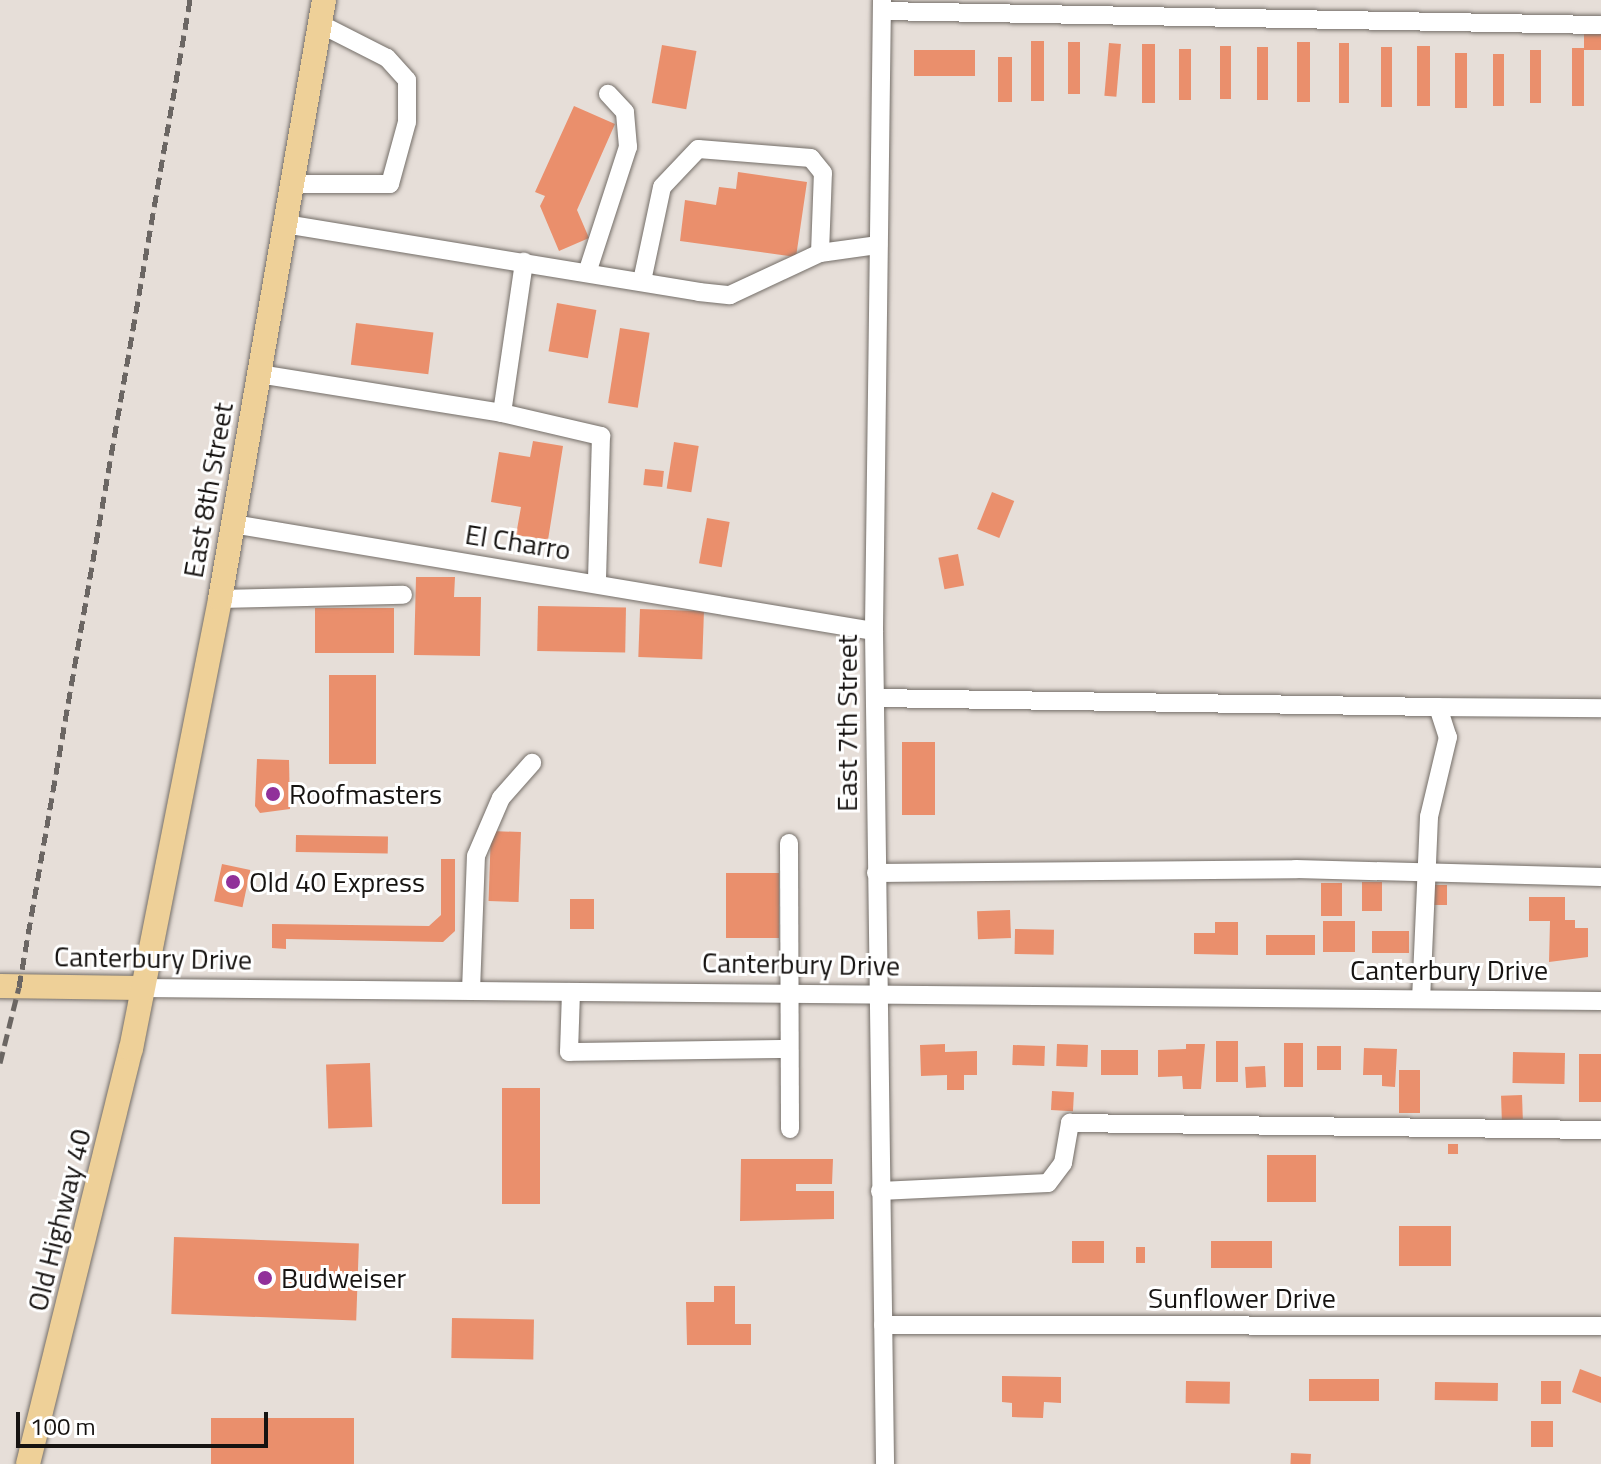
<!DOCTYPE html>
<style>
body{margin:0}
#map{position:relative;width:1601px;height:1464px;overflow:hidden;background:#e6ded8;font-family:"Titillium Web",sans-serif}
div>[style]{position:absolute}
.building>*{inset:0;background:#ea8f6c;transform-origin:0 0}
.roads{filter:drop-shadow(0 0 2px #746e68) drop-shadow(0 0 2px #746e68)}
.minor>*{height:18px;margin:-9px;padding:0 9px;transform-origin:9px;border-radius:9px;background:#fff}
.major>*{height:24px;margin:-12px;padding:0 12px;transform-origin:12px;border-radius:12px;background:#eed098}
.rail>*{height:5px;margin-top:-2.5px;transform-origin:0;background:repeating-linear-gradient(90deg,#6b6663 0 12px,transparent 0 18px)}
.dots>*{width:22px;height:22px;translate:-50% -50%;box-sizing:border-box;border:4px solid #fff;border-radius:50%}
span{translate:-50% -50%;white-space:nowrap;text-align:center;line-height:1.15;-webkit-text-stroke:6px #fff;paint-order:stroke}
.street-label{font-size:28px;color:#161311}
.poi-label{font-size:28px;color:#161311}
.left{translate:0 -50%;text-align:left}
.scale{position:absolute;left:16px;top:1412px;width:252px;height:36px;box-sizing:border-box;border:4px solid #161311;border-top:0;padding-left:10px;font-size:24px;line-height:28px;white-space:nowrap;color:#161311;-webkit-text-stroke:6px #fff;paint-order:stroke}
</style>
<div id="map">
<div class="building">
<i style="left:1584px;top:34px;width:17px;height:16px"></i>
<i style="left:1031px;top:41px;width:13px;height:60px"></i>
<i style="left:1068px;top:42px;width:12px;height:52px"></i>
<i style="left:1297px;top:42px;width:13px;height:60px"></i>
<i style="left:1109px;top:43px;width:12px;height:53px;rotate:5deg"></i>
<i style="left:1339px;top:43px;width:10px;height:60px"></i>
<i style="left:1142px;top:44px;width:13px;height:59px"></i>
<i style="left:662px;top:45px;width:35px;height:59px;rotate:10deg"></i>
<i style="left:1220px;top:46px;width:11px;height:53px"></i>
<i style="left:1417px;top:46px;width:13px;height:60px"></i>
<i style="left:1257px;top:47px;width:11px;height:53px"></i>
<i style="left:1381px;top:47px;width:11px;height:60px"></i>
<i style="left:1572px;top:48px;width:12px;height:58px"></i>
<i style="left:1179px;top:49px;width:12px;height:51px"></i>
<i style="left:914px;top:50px;width:61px;height:26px"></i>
<i style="left:1530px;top:50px;width:11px;height:53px"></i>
<i style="left:1455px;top:53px;width:12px;height:55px"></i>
<i style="left:1493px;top:54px;width:11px;height:52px"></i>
<i style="left:998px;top:57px;width:14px;height:45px"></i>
<i style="clip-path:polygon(574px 106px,615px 124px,577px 210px,589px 238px,559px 251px,540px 206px,545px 196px,535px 192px)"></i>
<i style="clip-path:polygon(738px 172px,807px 182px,796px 257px,680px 241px,685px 200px,716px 205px,719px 187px,736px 189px)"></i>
<i style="left:557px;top:303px;width:40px;height:49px;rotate:10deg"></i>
<i style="left:356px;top:323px;width:78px;height:42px;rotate:7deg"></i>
<i style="left:620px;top:328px;width:30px;height:76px;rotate:9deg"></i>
<i style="clip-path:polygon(533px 441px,563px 446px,548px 540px,516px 535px,521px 507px,491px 502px,499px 452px,530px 457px)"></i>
<i style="left:674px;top:442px;width:25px;height:47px;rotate:9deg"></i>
<i style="left:645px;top:469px;width:19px;height:16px;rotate:6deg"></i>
<i style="left:992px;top:492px;width:24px;height:40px;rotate:22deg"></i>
<i style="left:707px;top:518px;width:23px;height:46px;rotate:10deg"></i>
<i style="left:958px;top:554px;width:32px;height:20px;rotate:79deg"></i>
<i style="clip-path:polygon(416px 577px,455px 577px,454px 597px,481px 597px,480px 656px,414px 655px)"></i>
<i style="left:538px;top:606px;width:88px;height:45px;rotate:1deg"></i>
<i style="left:315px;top:608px;width:79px;height:45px"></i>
<i style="left:640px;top:609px;width:64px;height:48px;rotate:2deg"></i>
<i style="left:329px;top:675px;width:47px;height:89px"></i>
<i style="left:902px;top:742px;width:33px;height:73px"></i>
<i style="clip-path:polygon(257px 759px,289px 760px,290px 809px,260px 813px,255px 806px)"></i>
<i style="left:491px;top:831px;width:30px;height:70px;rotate:2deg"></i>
<i style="left:296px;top:835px;width:92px;height:17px;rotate:1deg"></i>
<i style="clip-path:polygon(441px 859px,455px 859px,455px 931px,443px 942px,286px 939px,286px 949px,272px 948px,272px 924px,429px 926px,441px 915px)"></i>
<i style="left:222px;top:864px;width:29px;height:38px;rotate:12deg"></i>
<i style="left:726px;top:873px;width:53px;height:65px"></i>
<i style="left:1362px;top:882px;width:20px;height:29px"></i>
<i style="left:1321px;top:883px;width:21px;height:33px"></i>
<i style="left:1426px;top:885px;width:21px;height:20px"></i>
<i style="clip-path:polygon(1529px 897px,1565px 897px,1565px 920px,1575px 920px,1575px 928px,1588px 928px,1588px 957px,1549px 962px,1550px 921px,1529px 921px)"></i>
<i style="left:570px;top:899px;width:24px;height:30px"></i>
<i style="left:1010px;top:910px;width:28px;height:33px;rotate:88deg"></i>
<i style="left:1323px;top:921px;width:32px;height:31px"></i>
<i style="clip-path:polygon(1215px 922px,1238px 922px,1238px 955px,1194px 954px,1194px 933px,1215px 933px)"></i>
<i style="left:1015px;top:929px;width:39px;height:25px;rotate:1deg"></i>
<i style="left:1409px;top:931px;width:22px;height:37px;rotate:90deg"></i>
<i style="left:1315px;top:935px;width:20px;height:49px;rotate:90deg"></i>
<i style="left:1216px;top:1041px;width:22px;height:41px"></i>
<i style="left:1284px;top:1043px;width:19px;height:44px"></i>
<i style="clip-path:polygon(945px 1044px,945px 1052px,977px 1051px,977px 1075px,964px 1075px,964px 1090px,947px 1090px,947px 1075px,921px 1076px,920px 1045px)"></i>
<i style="left:1057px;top:1044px;width:31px;height:22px;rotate:2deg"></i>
<i style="clip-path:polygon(1186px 1044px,1205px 1044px,1201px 1089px,1183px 1089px,1182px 1076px,1158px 1077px,1158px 1050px,1186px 1049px)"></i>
<i style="left:1013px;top:1045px;width:32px;height:20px;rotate:2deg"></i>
<i style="left:1317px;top:1046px;width:24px;height:24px"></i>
<i style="clip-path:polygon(1364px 1048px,1397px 1049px,1395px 1087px,1382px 1086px,1382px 1075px,1363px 1075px)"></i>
<i style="left:1101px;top:1050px;width:37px;height:25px"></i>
<i style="left:1513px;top:1052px;width:52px;height:31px;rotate:1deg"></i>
<i style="left:1579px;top:1054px;width:22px;height:48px"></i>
<i style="left:370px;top:1063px;width:64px;height:44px;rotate:88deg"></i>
<i style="left:1265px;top:1066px;width:21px;height:20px;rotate:87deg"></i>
<i style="left:1399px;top:1070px;width:21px;height:43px"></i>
<i style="left:502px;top:1088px;width:38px;height:116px"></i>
<i style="left:1052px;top:1091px;width:22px;height:19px;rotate:3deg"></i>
<i style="left:1522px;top:1095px;width:24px;height:21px;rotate:88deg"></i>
<i style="left:1448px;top:1144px;width:10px;height:10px"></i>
<i style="left:1267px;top:1155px;width:49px;height:47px"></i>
<i style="clip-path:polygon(741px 1159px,833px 1159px,832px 1184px,796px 1184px,796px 1191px,834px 1191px,834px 1219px,740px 1221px)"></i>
<i style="left:1399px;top:1226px;width:52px;height:40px"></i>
<i style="left:174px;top:1237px;width:185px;height:77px;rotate:2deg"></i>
<i style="left:1072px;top:1241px;width:32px;height:22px"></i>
<i style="left:1272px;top:1241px;width:27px;height:61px;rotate:90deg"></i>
<i style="left:1145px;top:1247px;width:16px;height:9px;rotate:90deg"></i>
<i style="clip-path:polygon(714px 1286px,735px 1286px,735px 1324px,751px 1324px,751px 1345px,687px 1345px,686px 1302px,714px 1302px)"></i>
<i style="left:452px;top:1318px;width:82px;height:40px;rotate:1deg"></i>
<i style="clip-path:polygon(1580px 1369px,1601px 1377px,1601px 1403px,1572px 1392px)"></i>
<i style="clip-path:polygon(1002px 1376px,1061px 1377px,1061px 1403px,1044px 1402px,1043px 1418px,1012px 1417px,1012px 1403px,1002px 1402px)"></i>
<i style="left:1309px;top:1379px;width:70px;height:22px"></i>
<i style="left:1186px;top:1381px;width:44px;height:22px;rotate:1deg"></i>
<i style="left:1541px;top:1381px;width:20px;height:23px"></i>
<i style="left:1435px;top:1382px;width:63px;height:18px;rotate:1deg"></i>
<i style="left:211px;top:1418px;width:143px;height:46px"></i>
<i style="left:1531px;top:1421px;width:22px;height:26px"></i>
<i style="left:1291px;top:1453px;width:20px;height:11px;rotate:3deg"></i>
</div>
<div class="roads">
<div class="minor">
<i style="left:882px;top:0;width:631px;rotate:90.73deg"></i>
<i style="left:874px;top:631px;width:833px;rotate:89.24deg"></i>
<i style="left:882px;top:11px;width:719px;rotate:1.12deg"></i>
<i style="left:292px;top:184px;width:98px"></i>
<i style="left:390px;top:184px;width:64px;rotate:-74.7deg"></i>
<i style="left:407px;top:122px;width:42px;rotate:-90deg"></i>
<i style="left:407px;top:80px;width:30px;rotate:-132deg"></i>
<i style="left:387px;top:58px;width:75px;rotate:-153.1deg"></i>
<i style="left:285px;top:224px;width:420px;rotate:9.3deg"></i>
<i style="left:699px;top:292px;width:31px;rotate:6deg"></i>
<i style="left:730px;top:295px;width:99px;rotate:-25deg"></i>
<i style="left:820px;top:253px;width:80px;rotate:-87.9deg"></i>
<i style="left:823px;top:173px;width:19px;rotate:-129deg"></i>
<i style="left:811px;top:158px;width:113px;rotate:-175.4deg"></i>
<i style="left:698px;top:149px;width:52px;rotate:133.5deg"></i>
<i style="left:662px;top:187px;width:96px;rotate:102deg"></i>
<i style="left:820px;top:253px;width:59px;rotate:-7.9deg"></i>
<i style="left:587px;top:273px;width:133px;rotate:-72deg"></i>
<i style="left:628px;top:147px;width:35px;rotate:-95deg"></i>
<i style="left:625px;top:112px;width:25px;rotate:-133deg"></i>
<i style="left:259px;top:374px;width:246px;rotate:9.1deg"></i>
<i style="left:502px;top:413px;width:102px;rotate:13.1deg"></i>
<i style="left:601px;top:436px;width:147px;rotate:91.6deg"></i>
<i style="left:502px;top:413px;width:153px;rotate:-81.7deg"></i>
<i style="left:233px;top:524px;width:650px;rotate:9.48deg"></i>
<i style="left:220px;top:599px;width:183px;rotate:-1.3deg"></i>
<i style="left:875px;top:698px;width:563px;rotate:0.92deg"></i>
<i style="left:1438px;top:707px;width:32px;rotate:72deg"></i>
<i style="left:1448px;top:737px;width:82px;rotate:103.4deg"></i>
<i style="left:1429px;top:817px;width:182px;rotate:92.5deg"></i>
<i style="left:1438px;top:707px;width:163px;rotate:0.4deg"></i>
<i style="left:789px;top:843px;width:286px;rotate:89.8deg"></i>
<i style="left:876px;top:873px;width:420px;rotate:-0.5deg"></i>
<i style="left:1296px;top:869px;width:305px;rotate:1.5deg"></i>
<i style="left:140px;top:988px;width:1461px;rotate:0.51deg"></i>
<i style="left:471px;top:991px;width:135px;rotate:-87.9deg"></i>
<i style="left:476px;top:856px;width:63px;rotate:-66.7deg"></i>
<i style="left:501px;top:798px;width:47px;rotate:-48.5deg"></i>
<i style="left:571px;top:992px;width:60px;rotate:91.9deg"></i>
<i style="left:569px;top:1052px;width:219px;rotate:-0.8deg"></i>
<i style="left:880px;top:1191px;width:168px;rotate:-2.7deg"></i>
<i style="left:1048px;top:1183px;width:25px;rotate:-53deg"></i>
<i style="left:1063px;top:1163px;width:41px;rotate:-80.1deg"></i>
<i style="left:1070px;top:1123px;width:531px;rotate:0.76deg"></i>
<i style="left:883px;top:1325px;width:718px;rotate:0.08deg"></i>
</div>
<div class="major">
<i style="left:0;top:986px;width:140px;rotate:0.8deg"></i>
<i style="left:28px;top:1464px;width:428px;rotate:-76.1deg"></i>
<i style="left:131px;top:1049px;width:459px;rotate:-78.8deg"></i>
<i style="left:220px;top:599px;width:608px;rotate:-80.15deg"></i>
</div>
</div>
<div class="rail">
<i style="left:0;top:1063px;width:78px;rotate:-76deg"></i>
<i style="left:19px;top:987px;width:1002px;rotate:-80.17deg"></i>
</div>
<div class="dots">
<i style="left:273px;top:794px;background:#91319a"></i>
<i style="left:233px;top:882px;background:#91319a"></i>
<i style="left:265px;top:1278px;background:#91319a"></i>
</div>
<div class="street-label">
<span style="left:208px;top:490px;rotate:-80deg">East 8th Street</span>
<span style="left:518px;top:542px;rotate:9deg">El Charro</span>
<span style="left:847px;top:723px;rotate:-90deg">East 7th Street</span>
<span style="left:153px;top:958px;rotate:1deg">Canterbury Drive</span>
<span style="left:801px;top:964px;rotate:1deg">Canterbury Drive</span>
<span style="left:1449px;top:970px">Canterbury Drive</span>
<span style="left:59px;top:1220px;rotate:-76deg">Old Highway 40</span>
<span style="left:1242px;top:1298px">Sunflower Drive</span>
</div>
<div class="poi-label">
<span class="left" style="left:289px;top:794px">Roofmasters</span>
<span class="left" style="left:249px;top:882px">Old 40 Express</span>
<span class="left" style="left:281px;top:1278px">Budweiser</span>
</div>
<div class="scale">100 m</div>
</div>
